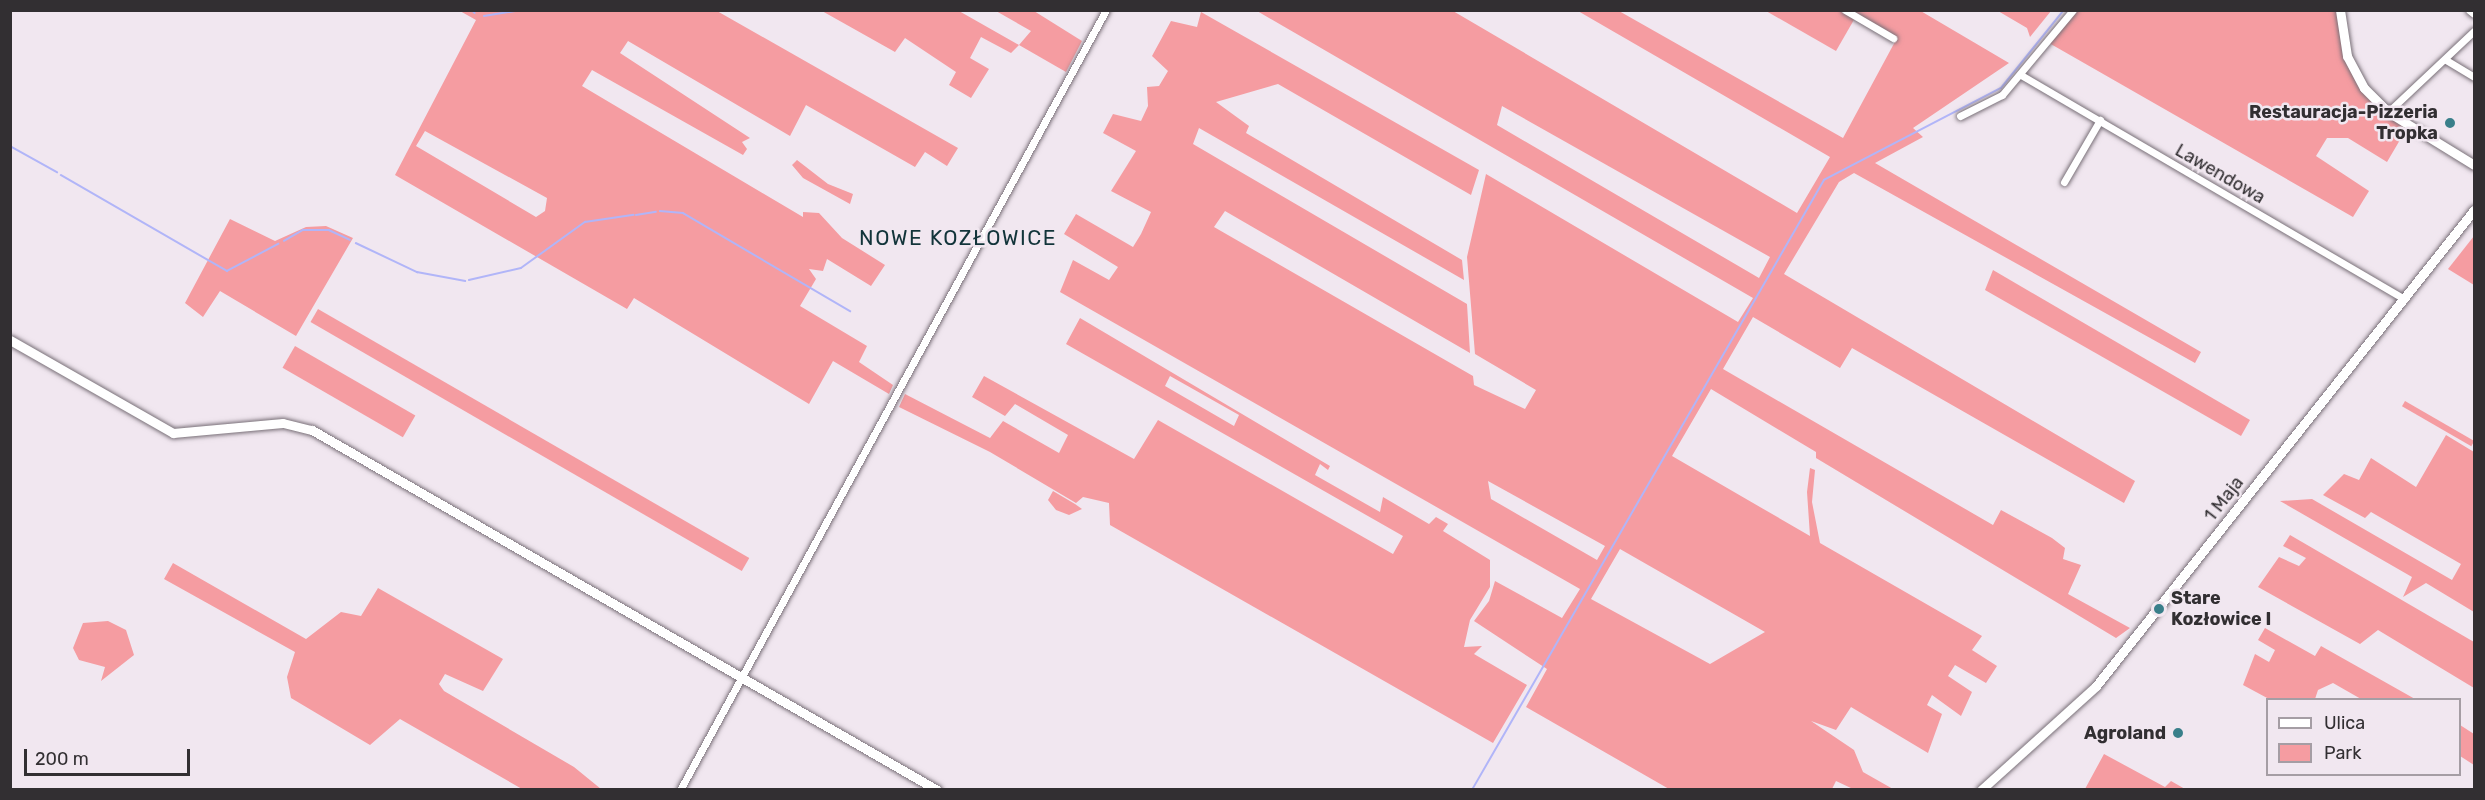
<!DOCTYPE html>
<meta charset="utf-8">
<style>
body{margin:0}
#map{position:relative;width:2485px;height:800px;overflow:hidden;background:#f1e7f0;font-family:Rubik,sans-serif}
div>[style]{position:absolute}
.green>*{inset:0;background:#f59ca1;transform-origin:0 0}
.stream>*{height:1.5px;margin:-0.75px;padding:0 0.75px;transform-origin:0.75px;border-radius:0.75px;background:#b1b5f8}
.roads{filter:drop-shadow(0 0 2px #797078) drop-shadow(0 0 2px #797078)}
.street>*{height:7px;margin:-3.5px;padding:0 3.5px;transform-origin:3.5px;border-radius:3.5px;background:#fff}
.secondary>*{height:9px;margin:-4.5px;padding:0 4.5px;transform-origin:4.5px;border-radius:4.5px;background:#fff}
.dots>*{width:16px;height:16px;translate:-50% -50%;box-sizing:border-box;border:3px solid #f1e7f0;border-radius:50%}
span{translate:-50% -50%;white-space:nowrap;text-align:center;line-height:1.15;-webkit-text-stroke:5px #f1e7f0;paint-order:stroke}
.poi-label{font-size:18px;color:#322f32;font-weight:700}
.right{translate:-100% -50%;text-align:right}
.left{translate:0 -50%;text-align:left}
.street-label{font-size:18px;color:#322f32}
.quarter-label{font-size:21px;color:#12343a;letter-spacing:1.5px}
.frame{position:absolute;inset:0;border:12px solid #322f32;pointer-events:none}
.legend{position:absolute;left:2266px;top:698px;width:195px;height:78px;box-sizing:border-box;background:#f1e7f0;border:2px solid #a59da4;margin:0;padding:8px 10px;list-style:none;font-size:18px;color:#322f32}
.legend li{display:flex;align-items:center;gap:12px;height:30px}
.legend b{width:30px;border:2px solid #a59da4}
.scale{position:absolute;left:24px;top:749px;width:166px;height:27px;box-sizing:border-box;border:3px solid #322f32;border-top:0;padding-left:8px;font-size:18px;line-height:21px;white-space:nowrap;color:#322f32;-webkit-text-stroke:4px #f1e7f0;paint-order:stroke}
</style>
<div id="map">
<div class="green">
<i style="clip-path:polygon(evenodd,1919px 10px,2009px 63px,1913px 128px,1923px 137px,1875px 163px,2201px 352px,2195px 363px,1854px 173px,1839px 182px,1784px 274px,2135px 481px,2124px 503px,1852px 348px,1840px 368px,1753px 317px,1723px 369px,1993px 525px,2001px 510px,2052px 538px,2065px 548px,2063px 559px,2081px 565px,2068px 594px,2130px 628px,2116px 638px,1816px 458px,1816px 452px,1711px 389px,1672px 456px,1810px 536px,1807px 492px,1810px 468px,1815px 470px,1812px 502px,1820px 543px,1982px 636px,1972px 650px,1997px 666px,1986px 683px,1955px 665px,1948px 676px,1972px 692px,1961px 716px,1932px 695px,1927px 705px,1942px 714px,1928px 753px,1851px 707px,1836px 730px,1811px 721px,1854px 750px,1863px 772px,1893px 789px,1853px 789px,1836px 781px,1832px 789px,1669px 789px,1526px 707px,1547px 669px,1474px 621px,1489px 601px,1495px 581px,1562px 618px,1580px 589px,1060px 292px,1073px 260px,1109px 280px,1118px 267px,1064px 234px,1076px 214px,1133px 247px,1141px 234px,1151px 212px,1111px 191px,1136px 151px,1103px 133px,1113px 114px,1141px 121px,1148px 106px,1147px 87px,1159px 86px,1168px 71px,1152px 56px,1171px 21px,1197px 27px,1201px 12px,1479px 170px,1471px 195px,1278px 84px,1216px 102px,1249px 126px,1246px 133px,1462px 260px,1464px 280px,1199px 128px,1193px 144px,1467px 304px,1470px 353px,1225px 211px,1214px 227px,1473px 376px,1474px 385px,1525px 409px,1536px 390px,1475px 354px,1467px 257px,1486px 174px,1738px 322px,1753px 298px,1257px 11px,1453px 11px,1797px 213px,1830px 157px,1578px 11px,1619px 11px,1843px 138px,1897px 38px,1849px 11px,1919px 10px,1502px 106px,1770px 257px,1759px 278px,1497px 125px,1502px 106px,1919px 10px,1488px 481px,1605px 546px,1597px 560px,1491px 499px,1488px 481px,1919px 10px,1620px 549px,1765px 632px,1710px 664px,1591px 599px,1620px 549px)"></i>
<i style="clip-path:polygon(evenodd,460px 11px,717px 11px,958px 148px,947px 166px,925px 152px,915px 167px,806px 105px,790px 136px,628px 41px,620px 53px,750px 138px,742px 142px,747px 149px,743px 155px,592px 70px,582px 86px,803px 217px,803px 212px,819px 213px,842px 238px,885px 265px,871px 286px,827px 259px,823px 271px,809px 269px,816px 279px,800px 306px,867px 346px,859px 362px,893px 385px,889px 394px,833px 361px,809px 404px,634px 298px,627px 309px,395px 175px,476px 20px,460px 11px,425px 131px,547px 198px,545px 211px,536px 217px,416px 146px,425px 131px)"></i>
<i style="clip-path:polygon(822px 11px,959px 11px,1019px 45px,1031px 31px,996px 11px,1034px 11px,1082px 41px,1066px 72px,1019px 45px,1011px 53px,981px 37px,970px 58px,989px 69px,971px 98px,949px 85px,956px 72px,905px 38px,895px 52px)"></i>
<i style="clip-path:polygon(1766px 11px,1842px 11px,1855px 18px,1836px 51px)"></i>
<i style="clip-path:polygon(1998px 11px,2051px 11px,2030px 37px,2027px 28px)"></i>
<i style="clip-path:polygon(2077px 11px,2337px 11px,2350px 69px,2407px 128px,2387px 162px,2348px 138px,2327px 138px,2316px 156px,2369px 191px,2353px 217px,2049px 43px)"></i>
<i style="clip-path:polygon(797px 160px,828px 184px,853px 194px,850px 204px,803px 178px,792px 165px)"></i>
<i style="clip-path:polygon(230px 219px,275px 241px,306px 227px,326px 226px,353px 238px,296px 336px,220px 291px,203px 317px,185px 303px)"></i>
<i style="clip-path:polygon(2474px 236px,2474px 285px,2448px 269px)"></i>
<i style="clip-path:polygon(1993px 270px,2250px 420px,2241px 436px,1985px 290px)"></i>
<i style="left:318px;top:309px;width:498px;height:15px;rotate:30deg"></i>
<i style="clip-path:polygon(evenodd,1080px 318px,1330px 466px,1328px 470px,1320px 464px,1315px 475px,1380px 512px,1383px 497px,1429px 524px,1436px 517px,1448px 524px,1443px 531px,1490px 560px,1490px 587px,1470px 620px,1464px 647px,1482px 646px,1474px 654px,1527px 685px,1493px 743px,1110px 525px,1109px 503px,1083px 497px,1076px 503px,990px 452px,899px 407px,905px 394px,990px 438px,1003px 421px,1059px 453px,1068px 435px,1015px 404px,1005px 416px,972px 397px,984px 376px,1134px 459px,1158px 420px,1393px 554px,1403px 536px,1066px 344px,1080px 318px,1170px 376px,1239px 415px,1234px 426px,1165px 386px,1170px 376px)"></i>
<i style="left:295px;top:346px;width:139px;height:25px;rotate:30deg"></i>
<i style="left:2405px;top:401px;width:80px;height:6px;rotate:30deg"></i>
<i style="clip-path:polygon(2446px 435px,2474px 452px,2474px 612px,2426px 583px,2403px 597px,2412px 577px,2280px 501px,2312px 499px,2452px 580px,2461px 564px,2371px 512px,2365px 518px,2323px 495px,2344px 474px,2359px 480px,2371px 458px,2416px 487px)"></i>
<i style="clip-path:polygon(1053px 491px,1075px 504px,1082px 509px,1069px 515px,1056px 510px,1048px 500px)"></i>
<i style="clip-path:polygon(2290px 535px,2474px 642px,2474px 688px,2378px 630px,2360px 644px,2258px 587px,2279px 557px,2299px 566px,2306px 558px,2283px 546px)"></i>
<i style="clip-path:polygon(173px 563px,306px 639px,341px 612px,361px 616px,378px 588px,503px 659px,483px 691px,445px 674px,439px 684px,444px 691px,574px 767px,601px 789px,522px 789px,400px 719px,370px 745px,291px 698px,287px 677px,295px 652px,164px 579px)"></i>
<i style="clip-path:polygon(108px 621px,126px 630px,134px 655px,101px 681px,105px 667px,79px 660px,73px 648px,83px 623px)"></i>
<i style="clip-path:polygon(2265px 628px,2315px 656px,2321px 646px,2415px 699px,2361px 699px,2333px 683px,2318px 690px,2315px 699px,2269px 699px,2243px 685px,2255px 654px,2269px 662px,2275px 650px,2258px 640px)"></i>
<i style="clip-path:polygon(2460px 725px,2474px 734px,2474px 765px,2460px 756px)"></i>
<i style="clip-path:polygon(2104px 754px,2165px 787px,2171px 781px,2185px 789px,2085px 789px)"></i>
</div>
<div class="stream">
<i style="left:472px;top:10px;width:4px;rotate:45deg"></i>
<i style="left:484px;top:16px;width:39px;rotate:-9deg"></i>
<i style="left:10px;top:146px;width:54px;rotate:29deg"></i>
<i style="left:61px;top:175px;width:192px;rotate:30deg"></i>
<i style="left:227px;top:271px;width:58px;rotate:-27.9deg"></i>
<i style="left:660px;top:211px;width:23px;rotate:5deg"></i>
<i style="left:683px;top:213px;width:194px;rotate:30.4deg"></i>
<i style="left:636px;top:215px;width:20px;rotate:-9deg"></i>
<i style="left:284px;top:241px;width:22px;rotate:-30deg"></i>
<i style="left:303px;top:230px;width:26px"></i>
<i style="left:329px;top:230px;width:23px;rotate:25deg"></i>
<i style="left:356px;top:243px;width:68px;rotate:25.4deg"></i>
<i style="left:417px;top:272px;width:49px;rotate:10.6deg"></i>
<i style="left:469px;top:280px;width:53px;rotate:-13deg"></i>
<i style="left:521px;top:268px;width:79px;rotate:-35.7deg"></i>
<i style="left:585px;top:222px;width:49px;rotate:-8.3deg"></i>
<i style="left:1472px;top:790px;width:704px;rotate:-60.01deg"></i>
<i style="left:1824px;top:180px;width:199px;rotate:-27.5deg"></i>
<i style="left:2001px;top:88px;width:100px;rotate:-51.1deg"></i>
</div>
<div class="roads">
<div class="street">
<i style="left:1845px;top:10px;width:56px;rotate:30.3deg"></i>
<i style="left:2469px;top:10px;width:6px;rotate:39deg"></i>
<i style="left:2446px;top:60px;width:33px;rotate:31deg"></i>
<i style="left:2021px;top:75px;width:444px;rotate:30.3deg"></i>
<i style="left:2388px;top:112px;width:118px;rotate:-43.3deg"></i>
<i style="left:1960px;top:116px;width:47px;rotate:-26.6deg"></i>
<i style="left:2002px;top:95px;width:111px;rotate:-50.1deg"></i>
<i style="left:2064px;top:182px;width:72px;rotate:-59.9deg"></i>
<i style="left:680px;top:790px;width:889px;rotate:-61.36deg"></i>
</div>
<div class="secondary">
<i style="left:2340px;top:10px;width:47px;rotate:81.3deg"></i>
<i style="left:2347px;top:56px;width:36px;rotate:62deg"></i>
<i style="left:2364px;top:88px;width:34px;rotate:45deg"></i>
<i style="left:2388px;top:112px;width:101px;rotate:31.6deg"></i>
<i style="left:10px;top:340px;width:188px;rotate:29.7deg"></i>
<i style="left:173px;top:433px;width:110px;rotate:-5.2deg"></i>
<i style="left:283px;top:423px;width:30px;rotate:14deg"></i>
<i style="left:312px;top:430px;width:721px;rotate:29.94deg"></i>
<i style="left:1981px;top:790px;width:155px;rotate:-42.1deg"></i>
<i style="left:2096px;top:686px;width:608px;rotate:-51.55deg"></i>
</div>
</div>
<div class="dots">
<i style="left:2450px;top:123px;background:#397f8a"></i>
<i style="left:2159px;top:609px;background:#397f8a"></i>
<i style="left:2178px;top:733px;background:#397f8a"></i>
</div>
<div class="poi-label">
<span class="right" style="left:2438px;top:123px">Restauracja-Pizzeria<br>Tropka</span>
<span class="left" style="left:2171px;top:609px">Stare<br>Kozłowice I</span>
<span class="right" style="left:2166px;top:733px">Agroland</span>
</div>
<div class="street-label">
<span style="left:2220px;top:174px;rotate:30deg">Lawendowa</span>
<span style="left:2224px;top:499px;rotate:-52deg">1 Maja</span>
</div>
<div class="quarter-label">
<span style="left:958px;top:238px">NOWE KOZŁOWICE</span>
</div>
<div class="frame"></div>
<ul class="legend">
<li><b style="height:8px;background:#fff"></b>Ulica</li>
<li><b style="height:16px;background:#f59ca1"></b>Park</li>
</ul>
<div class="scale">200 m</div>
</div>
